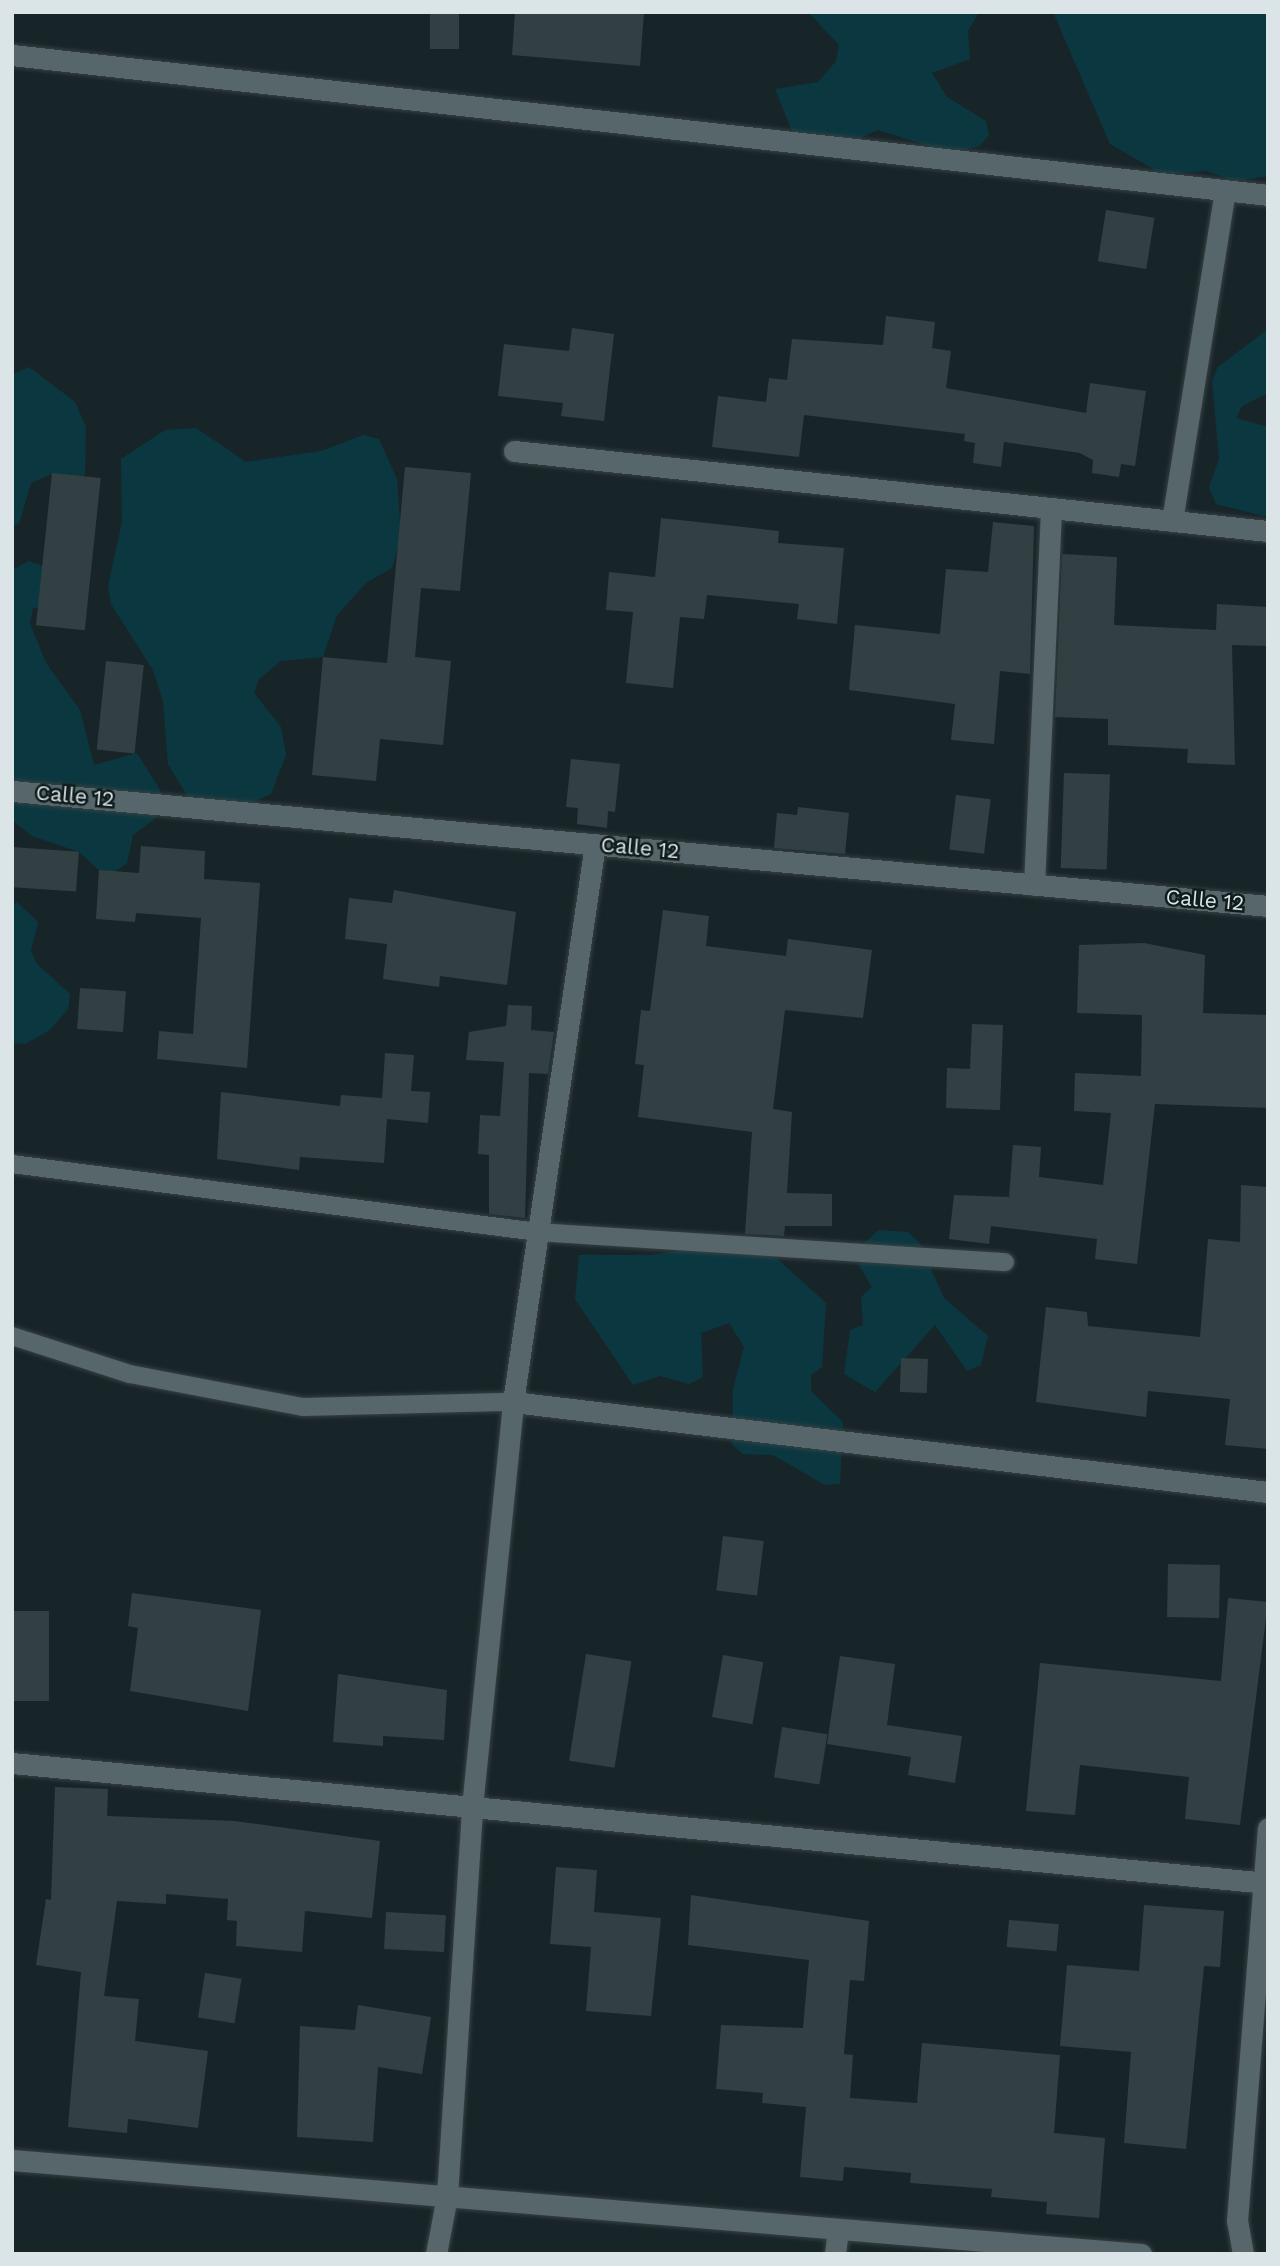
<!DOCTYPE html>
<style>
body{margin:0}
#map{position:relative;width:1280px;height:2266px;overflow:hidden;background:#182528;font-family:"Work Sans",sans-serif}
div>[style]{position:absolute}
.green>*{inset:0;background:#0b3840}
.building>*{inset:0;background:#324043;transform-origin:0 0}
.roads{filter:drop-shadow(0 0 2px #374144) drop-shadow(0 0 2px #374144)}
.lane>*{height:18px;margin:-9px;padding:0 9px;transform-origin:9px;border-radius:9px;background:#57666a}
.street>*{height:21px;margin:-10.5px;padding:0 10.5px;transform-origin:10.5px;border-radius:10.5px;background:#57666a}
span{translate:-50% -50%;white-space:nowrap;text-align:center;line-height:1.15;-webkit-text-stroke:5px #0f1c1e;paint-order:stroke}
.street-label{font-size:21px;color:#dbe4e6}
.frame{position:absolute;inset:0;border:14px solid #dbe4e6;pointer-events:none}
</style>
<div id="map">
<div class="green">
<i style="clip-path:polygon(808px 12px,979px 12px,968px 31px,970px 59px,932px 73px,947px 97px,986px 121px,989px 135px,980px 146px,951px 153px,878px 130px,851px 142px,792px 131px,775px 89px,818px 82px,836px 61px,839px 45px)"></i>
<i style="clip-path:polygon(1053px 12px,1268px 12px,1268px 176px,1235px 181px,1207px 171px,1162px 174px,1110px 144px)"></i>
<i style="clip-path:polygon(1268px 329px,1268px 393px,1242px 406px,1236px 418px,1268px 427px,1268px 517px,1216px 504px,1209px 487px,1219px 459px,1212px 381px,1218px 367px)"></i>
<i style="clip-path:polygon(29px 367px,75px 402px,86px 427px,85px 473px,79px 486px,52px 474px,31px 483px,19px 524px,12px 526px,12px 375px)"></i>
<i style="clip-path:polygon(196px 428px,246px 462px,321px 451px,363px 435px,379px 439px,397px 479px,401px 537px,392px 568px,366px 583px,337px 615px,323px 657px,281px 661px,259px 679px,254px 693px,281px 727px,286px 755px,271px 794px,245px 806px,189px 799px,168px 764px,163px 701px,153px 670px,111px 604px,108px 586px,122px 522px,121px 459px,165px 430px)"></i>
<i style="clip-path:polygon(29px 561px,56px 571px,48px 607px,33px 608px,30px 623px,46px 663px,80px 710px,94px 765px,137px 753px,160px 790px,156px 818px,133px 835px,127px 863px,114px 872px,99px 870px,79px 852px,32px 836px,12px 820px,12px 570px)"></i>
<i style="clip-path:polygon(17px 902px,38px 922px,31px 951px,37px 964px,70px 994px,68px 1009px,50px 1030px,25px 1044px,12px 1043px,12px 905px)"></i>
<i style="clip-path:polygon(879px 1230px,908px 1232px,919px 1242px,944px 1298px,988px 1336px,981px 1365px,967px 1371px,935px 1325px,875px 1392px,844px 1374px,850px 1330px,863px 1325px,861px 1297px,872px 1287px,857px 1262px,858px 1248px)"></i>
<i style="clip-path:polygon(726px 1242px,770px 1252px,826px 1303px,822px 1367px,811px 1375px,811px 1391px,843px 1422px,840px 1484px,825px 1485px,773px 1455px,743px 1454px,732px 1445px,733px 1389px,744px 1347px,729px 1323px,701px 1333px,703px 1377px,689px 1384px,660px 1376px,633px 1385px,575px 1299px,579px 1255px,652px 1255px)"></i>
</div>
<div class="building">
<i style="left:430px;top:12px;width:29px;height:37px"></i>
<i style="clip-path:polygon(515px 12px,644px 12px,640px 66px,512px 55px)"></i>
<i style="left:1106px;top:210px;width:49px;height:52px;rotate:9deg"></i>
<i style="clip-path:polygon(886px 316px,935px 322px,932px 348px,951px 351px,946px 388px,1086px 413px,1090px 383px,1146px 391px,1135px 466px,1121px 464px,1119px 477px,1092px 473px,1093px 460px,1080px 453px,1004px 442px,1001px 467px,973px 463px,975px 443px,964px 441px,965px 434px,804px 415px,799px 457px,712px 447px,718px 396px,766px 402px,769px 378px,787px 380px,792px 339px,883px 345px)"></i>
<i style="clip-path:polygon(572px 328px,614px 334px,604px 421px,561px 416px,563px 403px,498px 396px,504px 344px,569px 351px)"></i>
<i style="clip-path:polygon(405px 467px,471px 473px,460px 591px,421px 588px,415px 657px,451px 661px,443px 745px,380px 739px,376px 781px,312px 775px,323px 657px,387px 663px)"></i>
<i style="left:52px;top:473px;width:49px;height:153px;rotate:6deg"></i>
<i style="clip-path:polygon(661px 518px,779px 531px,778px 543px,844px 548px,837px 624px,797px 619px,799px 604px,707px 595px,704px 619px,680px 617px,673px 688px,626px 683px,633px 612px,606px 610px,609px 572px,655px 577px)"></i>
<i style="clip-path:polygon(993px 522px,1034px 526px,1030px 674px,1000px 671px,994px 744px,951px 740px,955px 704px,849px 690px,855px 625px,940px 634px,946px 569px,988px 572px)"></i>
<i style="clip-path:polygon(1062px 554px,1117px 557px,1114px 625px,1216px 630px,1217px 604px,1268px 607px,1268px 646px,1232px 645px,1235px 765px,1187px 763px,1188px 749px,1108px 745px,1108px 719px,1055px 717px)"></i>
<i style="left:106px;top:661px;width:38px;height:89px;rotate:6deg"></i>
<i style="clip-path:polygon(571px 759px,620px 764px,615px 812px,608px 811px,607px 828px,577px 824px,578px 808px,566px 807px)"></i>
<i style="left:1064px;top:773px;width:46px;height:95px;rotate:2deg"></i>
<i style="left:956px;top:795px;width:35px;height:55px;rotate:7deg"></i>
<i style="clip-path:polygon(798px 807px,849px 813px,845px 854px,774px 848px,777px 813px,797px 815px)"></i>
<i style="clip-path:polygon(141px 846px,205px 851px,204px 879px,260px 883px,247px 1068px,157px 1059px,159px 1031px,193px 1034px,201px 918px,136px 913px,135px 922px,96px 919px,99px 870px,139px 873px)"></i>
<i style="left:12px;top:847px;width:67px;height:40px;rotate:4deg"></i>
<i style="clip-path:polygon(394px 890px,516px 912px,507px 985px,440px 976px,439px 987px,383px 979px,387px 944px,345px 939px,349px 898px,392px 903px)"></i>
<i style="clip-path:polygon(663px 910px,709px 916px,706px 946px,786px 956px,788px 939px,872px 950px,863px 1018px,785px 1010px,773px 1109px,792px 1112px,787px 1193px,832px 1194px,832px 1226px,785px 1226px,784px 1236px,745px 1234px,752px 1132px,638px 1117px,644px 1065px,635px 1064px,641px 1010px,650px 1011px)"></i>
<i style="clip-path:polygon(1144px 943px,1205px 955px,1203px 1013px,1268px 1015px,1268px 1108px,1155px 1104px,1137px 1264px,1095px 1259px,1097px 1239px,991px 1226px,989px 1244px,949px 1239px,954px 1195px,1009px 1197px,1013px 1145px,1041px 1147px,1039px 1177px,1103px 1185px,1111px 1113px,1074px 1111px,1075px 1073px,1141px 1076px,1142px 1015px,1077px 1013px,1079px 945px)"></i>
<i style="left:80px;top:988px;width:46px;height:41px;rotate:4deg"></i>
<i style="clip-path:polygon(508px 1005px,532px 1006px,531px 1030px,554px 1032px,548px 1074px,529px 1073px,525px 1218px,489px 1214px,489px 1155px,478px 1154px,480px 1115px,500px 1116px,504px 1062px,466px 1060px,469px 1032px,506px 1026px)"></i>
<i style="clip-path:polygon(972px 1024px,1003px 1025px,1000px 1110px,946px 1108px,947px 1068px,970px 1069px)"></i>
<i style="clip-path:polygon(385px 1053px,414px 1055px,411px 1091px,430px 1092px,428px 1123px,387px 1119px,384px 1163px,300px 1157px,299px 1170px,217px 1159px,221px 1092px,340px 1106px,341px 1095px,382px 1098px)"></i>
<i style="clip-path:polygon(1241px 1185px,1268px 1187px,1268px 1449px,1225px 1445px,1230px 1399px,1148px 1391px,1146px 1417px,1036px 1402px,1046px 1307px,1087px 1312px,1088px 1326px,1200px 1337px,1208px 1239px,1240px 1242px)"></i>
<i style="left:901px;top:1358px;width:27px;height:34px;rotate:2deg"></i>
<i style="left:723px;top:1536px;width:41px;height:55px;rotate:7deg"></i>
<i style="left:1168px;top:1564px;width:52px;height:53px;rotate:1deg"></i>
<i style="clip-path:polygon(132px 1593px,261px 1610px,248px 1711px,130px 1691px,138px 1628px,128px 1626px)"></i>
<i style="clip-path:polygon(1228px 1598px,1268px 1602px,1240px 1825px,1185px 1819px,1189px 1777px,1080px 1765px,1075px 1815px,1026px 1811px,1040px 1663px,1221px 1681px)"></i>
<i style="left:12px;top:1611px;width:37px;height:90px"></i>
<i style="left:586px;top:1654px;width:46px;height:108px;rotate:9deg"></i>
<i style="left:723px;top:1655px;width:41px;height:63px;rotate:10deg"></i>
<i style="clip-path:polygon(840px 1656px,895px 1664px,887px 1725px,962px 1736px,955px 1783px,908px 1775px,911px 1757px,827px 1744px)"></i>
<i style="clip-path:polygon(338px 1674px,447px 1690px,444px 1740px,383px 1736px,383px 1746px,333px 1742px)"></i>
<i style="left:782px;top:1727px;width:46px;height:51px;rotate:9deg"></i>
<i style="clip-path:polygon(55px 1787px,108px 1789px,107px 1816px,235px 1821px,380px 1841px,372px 1918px,305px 1911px,302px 1952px,236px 1946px,237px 1921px,227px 1920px,228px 1899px,166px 1894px,166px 1904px,117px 1901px,104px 1996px,139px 1999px,135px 2041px,208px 2051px,198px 2128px,128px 2119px,127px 2133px,68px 2127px,81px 1972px,36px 1965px,46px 1899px,51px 1900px)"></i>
<i style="clip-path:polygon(556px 1867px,597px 1870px,594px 1912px,661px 1918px,651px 2016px,586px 2011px,591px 1947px,550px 1944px)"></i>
<i style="clip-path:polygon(691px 1895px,869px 1921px,864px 1981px,850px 1980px,844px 2054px,853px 2055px,850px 2098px,917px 2103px,922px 2043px,1060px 2055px,1054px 2133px,1105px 2138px,1099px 2218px,1046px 2214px,1047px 2202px,991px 2197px,992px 2189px,910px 2183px,911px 2173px,844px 2167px,843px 2181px,800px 2177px,806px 2107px,762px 2103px,763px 2093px,716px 2089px,721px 2025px,803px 2028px,809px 1960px,688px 1945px)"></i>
<i style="clip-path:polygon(1144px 1905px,1224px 1911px,1220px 1967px,1204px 1966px,1186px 2149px,1124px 2143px,1131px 2052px,1060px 2046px,1067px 1965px,1139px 1971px)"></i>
<i style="left:386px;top:1912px;width:60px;height:37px;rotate:3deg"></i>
<i style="left:1009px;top:1920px;width:50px;height:27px;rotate:5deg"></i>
<i style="left:205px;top:1973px;width:37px;height:45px;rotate:9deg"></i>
<i style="clip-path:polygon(358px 2005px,431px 2017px,422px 2074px,378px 2067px,373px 2142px,297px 2137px,300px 2026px,355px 2030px)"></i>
</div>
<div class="roads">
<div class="lane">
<i style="left:12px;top:1164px;width:530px;rotate:7.37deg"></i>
<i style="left:538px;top:1232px;width:468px;rotate:3.7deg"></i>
<i style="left:12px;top:1336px;width:124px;rotate:17.9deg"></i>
<i style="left:130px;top:1374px;width:176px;rotate:10.8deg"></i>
<i style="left:303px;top:1407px;width:210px;rotate:-1.4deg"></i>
</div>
<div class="street">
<i style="left:12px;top:55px;width:1264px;rotate:6.36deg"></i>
<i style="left:514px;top:451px;width:758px;rotate:6.06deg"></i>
<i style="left:1172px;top:521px;width:335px;rotate:-80.9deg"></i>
<i style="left:12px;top:791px;width:1261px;rotate:5.23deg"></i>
<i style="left:1034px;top:885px;width:377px;rotate:-87.4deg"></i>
<i style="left:513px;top:1402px;width:760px;rotate:6.8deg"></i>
<i style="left:12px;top:1763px;width:1262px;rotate:5.46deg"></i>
<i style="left:12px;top:2160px;width:1133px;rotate:4.76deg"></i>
<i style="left:436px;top:2254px;width:59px;rotate:-79.3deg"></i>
<i style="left:447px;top:2196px;width:390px;rotate:-86.3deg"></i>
<i style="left:472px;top:1807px;width:407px;rotate:-84.2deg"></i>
<i style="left:513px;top:1402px;width:564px;rotate:-81.64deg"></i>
<i style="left:835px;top:2254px;width:25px;rotate:-83deg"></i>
<i style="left:1243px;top:2254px;width:34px;rotate:-100deg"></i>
<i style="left:1237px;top:2221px;width:394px;rotate:-85.5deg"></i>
</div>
</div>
<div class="street-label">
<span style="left:75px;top:796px;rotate:5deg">Calle 12</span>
<span style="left:640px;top:848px;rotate:5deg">Calle 12</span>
<span style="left:1205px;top:900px;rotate:5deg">Calle 12</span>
</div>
<div class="frame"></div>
</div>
